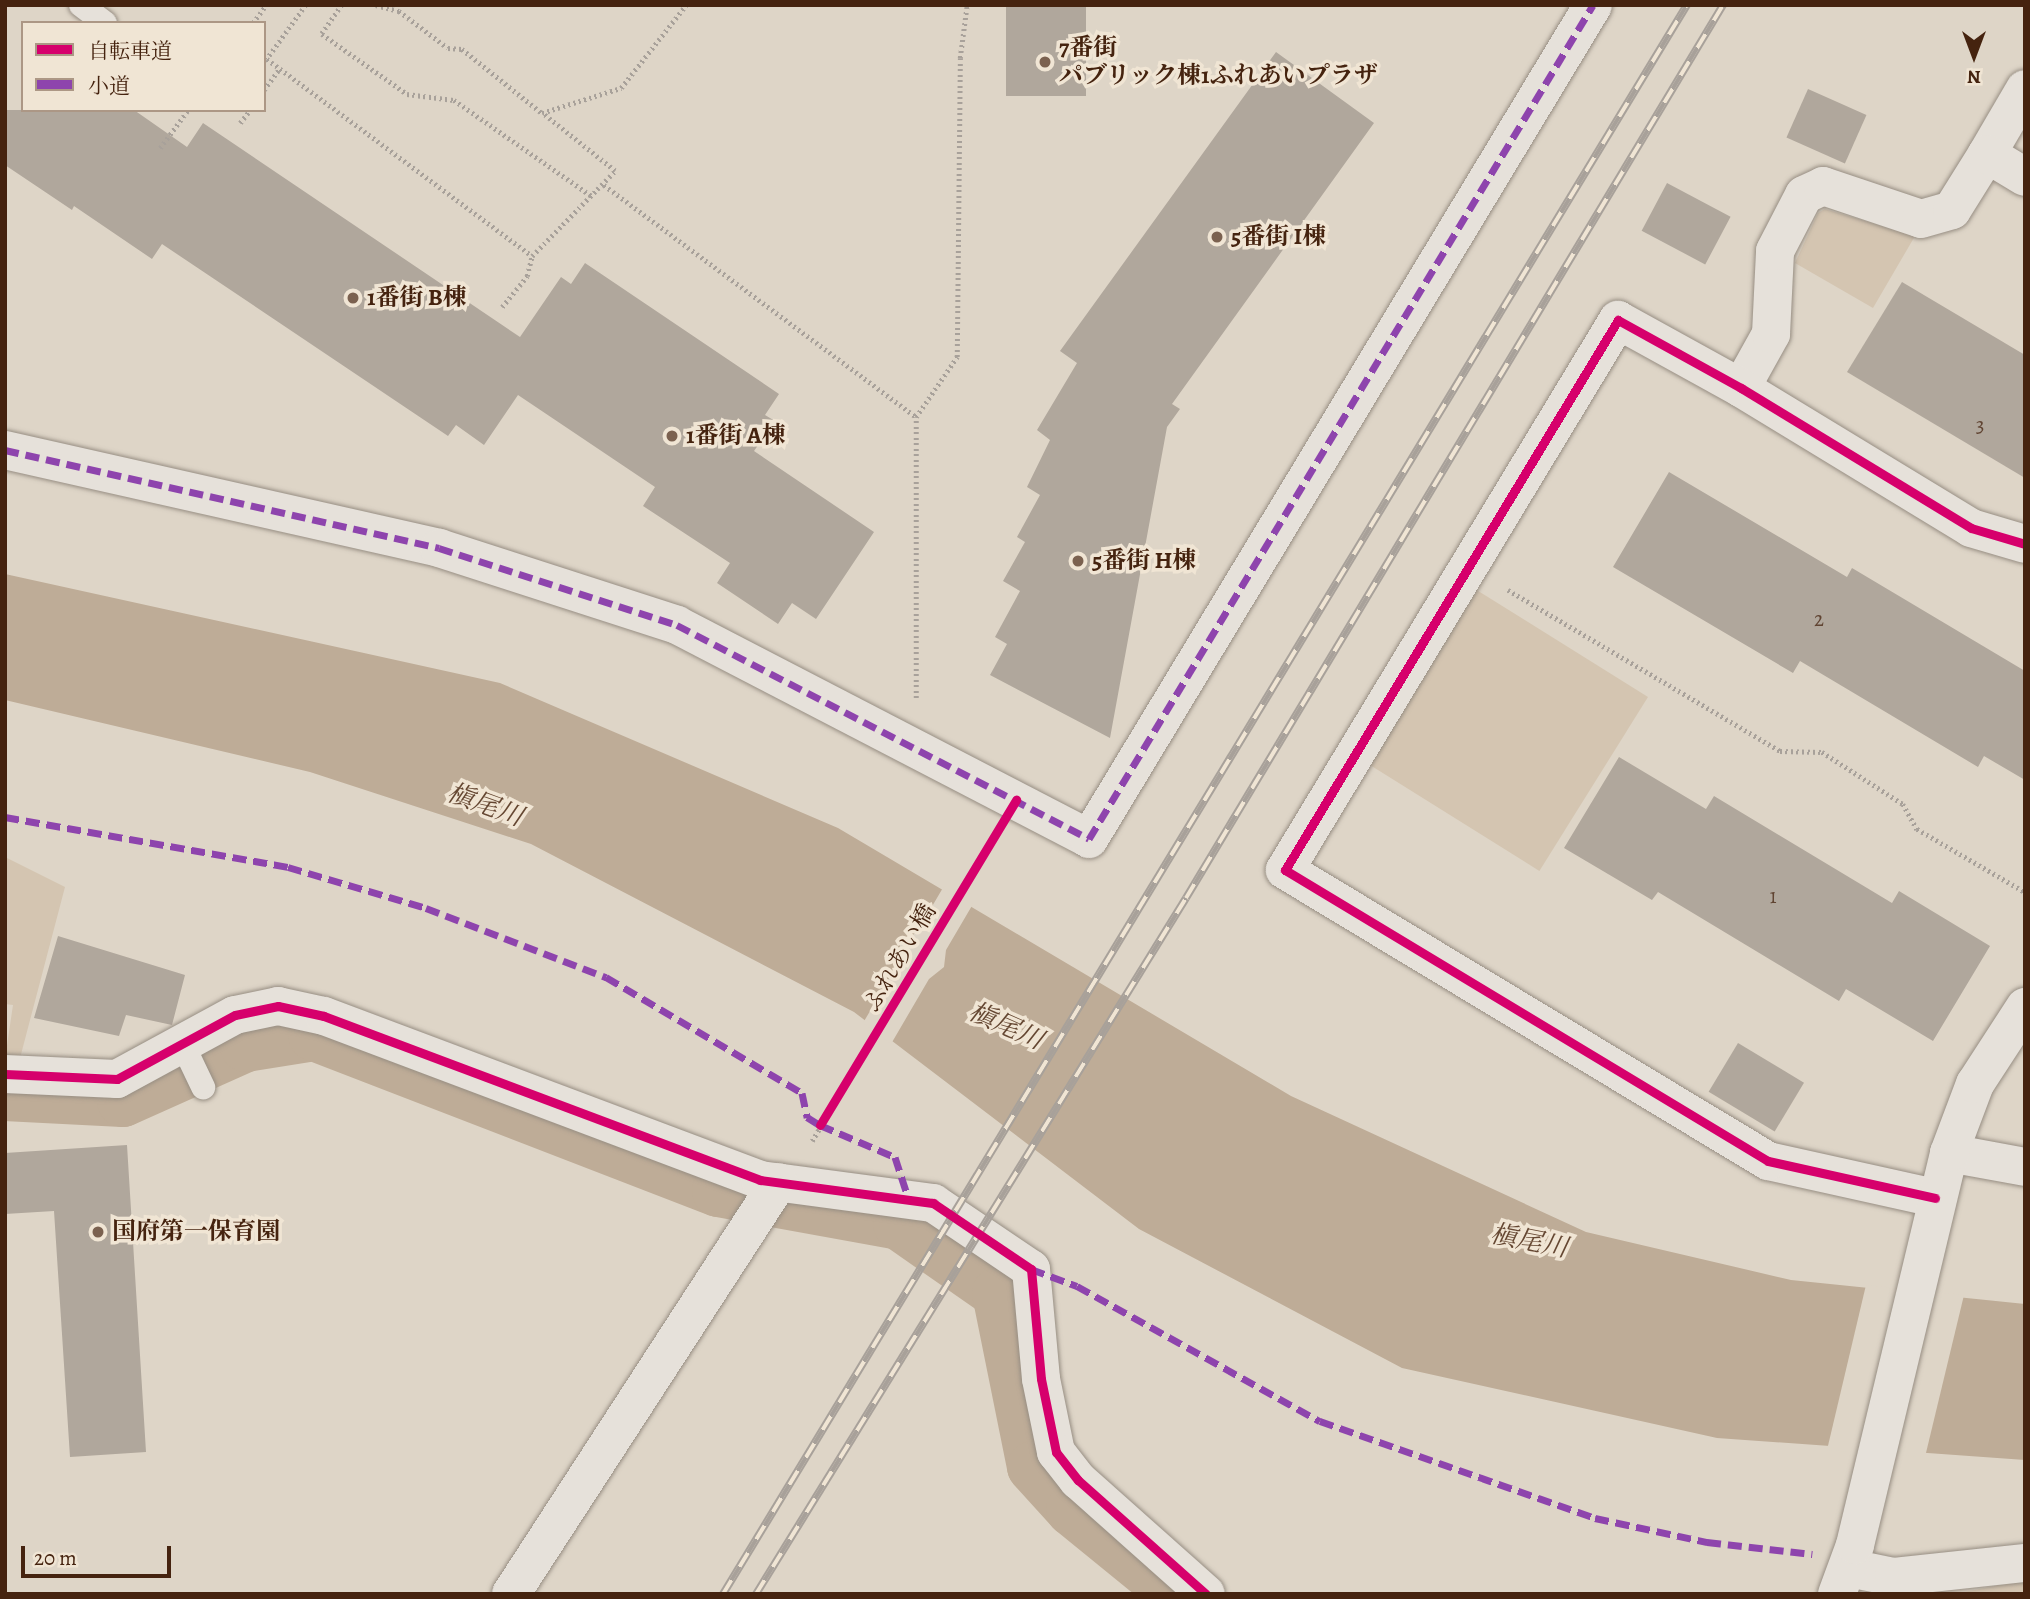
<!DOCTYPE html>
<meta charset="utf-8">
<style>
body{margin:0}
#map{position:relative;width:2030px;height:1599px;overflow:hidden;background:#ded5c7;font-family:Alegreya,"Noto Serif JP",serif}
div>[style]{position:absolute}
.green>*{inset:0;background:#d4c5b1;transform-origin:0 0}
.water>*{inset:0;background:#beac97}
.pier>*{inset:0;background:#ded5c7}
.canal>*{height:52px;margin:-26px;padding:0 26px;transform-origin:26px;border-radius:26px;background:#beac97}
.building>*{inset:0;background:#b0a79c;transform-origin:0 0}
.path>*{height:4.5px;margin-top:-2.25px;transform-origin:0;background:repeating-linear-gradient(90deg,#a8a19a 0 2px,transparent 0 5.5px)}
.roads{filter:drop-shadow(0 0 2px #978e83) drop-shadow(0 0 2px #978e83)}
.lane>*{height:24px;margin:-12px;padding:0 12px;transform-origin:12px;border-radius:12px;background:#e6e1da}
.street>*{height:38px;margin:-19px;padding:0 19px;transform-origin:19px;border-radius:19px;background:#e6e1da}
.rail>*{height:8px;margin-top:-4px;transform-origin:0;background:repeating-linear-gradient(90deg,#f0e5d4 0 16px,#a8a19a 0 32px);box-sizing:border-box;border-block:2px solid #a8a19a}
.quiet>*{height:7px;margin-top:-3.5px;transform-origin:0;background:repeating-linear-gradient(90deg,#8e44ad 0 14px,transparent 0 21px)}
.cycleway>*{height:9px;margin:-4.5px;padding:0 4.5px;transform-origin:4.5px;border-radius:4.5px;background:#d6006c}
.dots>*{width:19px;height:19px;translate:-50% -50%;box-sizing:border-box;border:4px solid #f0e5d4;border-radius:50%}
span{translate:-50% -50%;white-space:nowrap;text-align:center;line-height:1.15;-webkit-text-stroke:7px #f0e5d4;paint-order:stroke}
.number-label{font-size:21px;color:#604432}
.number-label span{-webkit-text-stroke-width:0}
.poi-label{font-size:24px;color:#45230f;font-weight:700}
.left{translate:0 -50%;text-align:left}
.street-label{font-size:24px;color:#45230f}
.water-label{font-size:26px;color:#654732;font-style:italic}
.frame{position:absolute;inset:0;border:7px solid #45230f;pointer-events:none}
.legend{position:absolute;left:21px;top:21px;width:245px;height:91px;box-sizing:border-box;background:#f0e5d4;border:2px solid #ac9785;margin:0;padding:9px 12px;list-style:none;font-size:21px;color:#45230f}
.legend li{display:flex;align-items:center;gap:14px;height:35px}
.legend b{width:35px;border:2px solid #ac9785}
.north{position:absolute;left:1939px;top:21px;width:70px;height:70px;-webkit-text-stroke:5px #f0e5d4;paint-order:stroke;rotate:180deg;font-size:19px;font-weight:700;line-height:28px;text-align:center;color:#45230f}
.north::after{content:'';display:block;margin:auto;width:24px;height:32px;background:#45230f;clip-path:polygon(50% 0,100% 100%,50% 72%,0 100%)}
.scale{position:absolute;left:21px;top:1546px;width:150px;height:32px;box-sizing:border-box;border:4px solid #45230f;border-top:0;padding-left:9px;font-size:21px;line-height:24px;white-space:nowrap;color:#45230f;-webkit-text-stroke:5px #f0e5d4;paint-order:stroke}
</style>
<div id="map">
<div class="green">
<i style="clip-path:polygon(1825px 209px,1915px 236px,1873px 308px,1795px 263px,1818px 213px)"></i>
<i style="left:1475px;top:589px;width:204px;height:205px;rotate:32deg"></i>
<i style="clip-path:polygon(5px 857px,65px 887px,19px 1062px,5px 1059px,13px 1005px,5px 1004px)"></i>
<i style="clip-path:polygon(2025px 1580px,2025px 1594px,1958px 1594px,1959px 1593px)"></i>
</div>
<div class="water">
<i style="clip-path:polygon(5px 574px,500px 683px,838px 828px,1291px 1096px,1586px 1232px,1791px 1280px,2025px 1304px,2025px 1460px,1717px 1438px,1402px 1368px,1139px 1229px,854px 1012px,531px 844px,310px 772px,5px 700px)"></i>
</div>
<div class="pier">
<i style="clip-path:polygon(944px 886px,973px 904px,946px 950px,944px 967px,929px 979px,891px 1044px,863px 1023px,899px 962px,900px 944px,917px 932px)"></i>
<i style="clip-path:polygon(1866px 1285px,1964px 1295px,1925px 1457px,1827px 1450px)"></i>
</div>
<div class="canal">
<i style="left:5px;top:1095px;width:118px;rotate:2.9deg"></i>
<i style="left:123px;top:1101px;width:135px;rotate:-24.1deg"></i>
<i style="left:246px;top:1046px;width:69px;rotate:-9.2deg"></i>
<i style="left:314px;top:1035px;width:433px;rotate:21.1deg"></i>
<i style="left:718px;top:1191px;width:184px;rotate:10.3deg"></i>
<i style="left:899px;top:1224px;width:121px;rotate:34.9deg"></i>
<i style="left:998px;top:1293px;width:177px;rotate:78.6deg"></i>
<i style="left:1033px;top:1467px;width:58px;rotate:47.8deg"></i>
<i style="left:1072px;top:1510px;width:133px;rotate:39.2deg"></i>
</div>
<div class="building">
<i style="left:1006px;top:5px;width:80px;height:91px"></i>
<i style="clip-path:polygon(1276px 52px,1374px 123px,1172px 404px,1180px 409px,1167px 427px,1110px 738px,990px 675px,1007px 644px,995px 637px,1020px 591px,1003px 581px,1025px 542px,1017px 537px,1040px 495px,1027px 487px,1050px 440px,1037px 430px,1077px 363px,1060px 351px)"></i>
<i style="left:1808px;top:89px;width:64px;height:53px;rotate:24deg"></i>
<i style="clip-path:polygon(5px 110px,134px 110px,187px 147px,203px 123px,520px 337px,561px 277px,571px 284px,585px 263px,779px 394px,765px 415px,775px 421px,754px 451px,874px 532px,816px 619px,792px 603px,778px 624px,717px 583px,730px 563px,643px 506px,655px 487px,518px 395px,484px 445px,456px 425px,448px 436px,162px 244px,152px 259px,74px 206px,72px 210px,5px 165px)"></i>
<i style="left:1667px;top:183px;width:72px;height:54px;rotate:28deg"></i>
<i style="clip-path:polygon(1902px 282px,2025px 355px,2025px 478px,1847px 372px)"></i>
<i style="clip-path:polygon(1669px 472px,1847px 577px,1852px 568px,2025px 671px,2025px 780px,1984px 756px,1978px 767px,1800px 661px,1793px 673px,1613px 567px)"></i>
<i style="clip-path:polygon(1619px 757px,1706px 809px,1714px 796px,1892px 903px,1899px 891px,1990px 946px,1933px 1041px,1846px 989px,1839px 1001px,1658px 892px,1652px 900px,1564px 848px)"></i>
<i style="clip-path:polygon(58px 936px,185px 975px,172px 1025px,126px 1015px,119px 1036px,34px 1018px)"></i>
<i style="left:1738px;top:1043px;width:77px;height:57px;rotate:31deg"></i>
<i style="clip-path:polygon(127px 1145px,146px 1452px,70px 1457px,54px 1211px,5px 1214px,5px 1153px)"></i>
</div>
<div class="path">
<i style="left:306px;top:5px;width:67px;rotate:125.8deg"></i>
<i style="left:267px;top:59px;width:330px;rotate:36.6deg"></i>
<i style="left:532px;top:256px;width:119px;rotate:-45.7deg"></i>
<i style="left:615px;top:171px;width:93px;rotate:-141.5deg"></i>
<i style="left:342px;top:5px;width:35px;rotate:125deg"></i>
<i style="left:322px;top:34px;width:104px;rotate:35.2deg"></i>
<i style="left:407px;top:94px;width:47px;rotate:7.3deg"></i>
<i style="left:454px;top:100px;width:169px;rotate:34.9deg"></i>
<i style="left:376px;top:5px;width:24px;rotate:15deg"></i>
<i style="left:399px;top:11px;width:61px;rotate:37.1deg"></i>
<i style="left:448px;top:48px;width:14px;rotate:4deg"></i>
<i style="left:462px;top:49px;width:102px;rotate:38.7deg"></i>
<i style="left:542px;top:113px;width:83px;rotate:-17.6deg"></i>
<i style="left:621px;top:88px;width:105px;rotate:-51.9deg"></i>
<i style="left:253px;top:23px;width:22px;rotate:-54deg"></i>
<i style="left:264px;top:90px;width:27px;rotate:-54deg"></i>
<i style="left:240px;top:123px;width:16px;rotate:-52deg"></i>
<i style="left:160px;top:148px;width:47px;rotate:-53.6deg"></i>
<i style="left:604px;top:185px;width:389px;rotate:36.6deg"></i>
<i style="left:502px;top:307px;width:40px;rotate:-51deg"></i>
<i style="left:527px;top:276px;width:21px;rotate:-76deg"></i>
<i style="left:1508px;top:590px;width:316px;rotate:30.6deg"></i>
<i style="left:1780px;top:751px;width:42px;rotate:1.4deg"></i>
<i style="left:1822px;top:752px;width:96px;rotate:32.7deg"></i>
<i style="left:1903px;top:804px;width:29px;rotate:61deg"></i>
<i style="left:1917px;top:829px;width:125px;rotate:30.3deg"></i>
<i style="left:916px;top:698px;width:281px;rotate:-90deg"></i>
<i style="left:916px;top:417px;width:73px;rotate:-55.7deg"></i>
<i style="left:957px;top:357px;width:299px;rotate:-89.4deg"></i>
<i style="left:960px;top:58px;width:53px;rotate:-82.5deg"></i>
<i style="left:812px;top:1141px;width:351px;rotate:-59.1deg"></i>
</div>
<div class="roads">
<div class="lane">
<i style="left:81px;top:5px;width:30px;rotate:37deg"></i>
<i style="left:183px;top:1045px;width:47px;rotate:64.5deg"></i>
</div>
<div class="street">
<i style="left:1987px;top:154px;width:75px;rotate:-59.7deg"></i>
<i style="left:1741px;top:388px;width:62px;rotate:-60.9deg"></i>
<i style="left:1771px;top:334px;width:83px;rotate:-87.2deg"></i>
<i style="left:1775px;top:251px;width:63px;rotate:-62.6deg"></i>
<i style="left:1804px;top:195px;width:21px;rotate:-25deg"></i>
<i style="left:1823px;top:186px;width:103px;rotate:18.6deg"></i>
<i style="left:1921px;top:219px;width:32px;rotate:-16deg"></i>
<i style="left:1952px;top:210px;width:66px;rotate:-58deg"></i>
<i style="left:1987px;top:154px;width:44px;rotate:31.2deg"></i>
<i style="left:5px;top:450px;width:445px;rotate:12.7deg"></i>
<i style="left:439px;top:548px;width:250px;rotate:17.9deg"></i>
<i style="left:677px;top:625px;width:464px;rotate:27.4deg"></i>
<i style="left:1089px;top:839px;width:974px;rotate:-58.85deg"></i>
<i style="left:5px;top:1074px;width:112px;rotate:2.6deg"></i>
<i style="left:117px;top:1079px;width:134px;rotate:-28.5deg"></i>
<i style="left:235px;top:1015px;width:44px;rotate:-11.8deg"></i>
<i style="left:278px;top:1006px;width:47px;rotate:12.3deg"></i>
<i style="left:324px;top:1016px;width:466px;rotate:20.6deg"></i>
<i style="left:760px;top:1180px;width:175px;rotate:7.6deg"></i>
<i style="left:933px;top:1203px;width:118px;rotate:34deg"></i>
<i style="left:1031px;top:1269px;width:110px;rotate:84.8deg"></i>
<i style="left:1041px;top:1379px;width:75px;rotate:78.4deg"></i>
<i style="left:1056px;top:1452px;width:36px;rotate:52deg"></i>
<i style="left:1078px;top:1480px;width:171px;rotate:41.7deg"></i>
<i style="left:1949px;top:1153px;width:77px;rotate:10.4deg"></i>
<i style="left:1935px;top:1198px;width:171px;rotate:-167.5deg"></i>
<i style="left:1768px;top:1161px;width:564px;rotate:-148.93deg"></i>
<i style="left:1285px;top:870px;width:643px;rotate:-58.81deg"></i>
<i style="left:1618px;top:320px;width:141px;rotate:28.9deg"></i>
<i style="left:1741px;top:388px;width:269px;rotate:31.3deg"></i>
<i style="left:1971px;top:528px;width:56px;rotate:16.5deg"></i>
<i style="left:1849px;top:1568px;width:46px;rotate:11.3deg"></i>
<i style="left:1894px;top:1577px;width:132px;rotate:-6.1deg"></i>
<i style="left:511px;top:1594px;width:491px;rotate:-57deg"></i>
<i style="left:1837px;top:1594px;width:52px;rotate:-69.8deg"></i>
<i style="left:1855px;top:1545px;width:403px;rotate:-76.5deg"></i>
<i style="left:1949px;top:1153px;width:74px;rotate:-69.4deg"></i>
<i style="left:1975px;top:1084px;width:92px;rotate:-57deg"></i>
</div>
</div>
<div class="rail">
<i style="left:723px;top:1594px;width:1859px;rotate:-58.76deg"></i>
<i style="left:756px;top:1594px;width:818px;rotate:-58.29deg"></i>
<i style="left:1186px;top:898px;width:1042px;rotate:-58.98deg"></i>
</div>
<div class="quiet">
<i style="left:5px;top:450px;width:445px;rotate:12.7deg"></i>
<i style="left:439px;top:548px;width:250px;rotate:17.9deg"></i>
<i style="left:677px;top:625px;width:464px;rotate:27.4deg"></i>
<i style="left:1089px;top:839px;width:974px;rotate:-58.85deg"></i>
<i style="left:5px;top:817px;width:287px;rotate:10deg"></i>
<i style="left:288px;top:867px;width:144px;rotate:16.5deg"></i>
<i style="left:426px;top:908px;width:193px;rotate:21deg"></i>
<i style="left:606px;top:977px;width:228px;rotate:30.6deg"></i>
<i style="left:802px;top:1093px;width:25px;rotate:78deg"></i>
<i style="left:807px;top:1117px;width:15px;rotate:32deg"></i>
<i style="left:820px;top:1125px;width:82px;rotate:23.1deg"></i>
<i style="left:895px;top:1157px;width:45px;rotate:72deg"></i>
<i style="left:1031px;top:1269px;width:49px;rotate:20.3deg"></i>
<i style="left:1077px;top:1286px;width:278px;rotate:29.1deg"></i>
<i style="left:1320px;top:1421px;width:292px;rotate:19.4deg"></i>
<i style="left:1595px;top:1518px;width:115px;rotate:12.1deg"></i>
<i style="left:1707px;top:1542px;width:106px;rotate:6.5deg"></i>
</div>
<div class="cycleway">
<i style="left:5px;top:1074px;width:112px;rotate:2.6deg"></i>
<i style="left:117px;top:1079px;width:134px;rotate:-28.5deg"></i>
<i style="left:235px;top:1015px;width:44px;rotate:-11.8deg"></i>
<i style="left:278px;top:1006px;width:47px;rotate:12.3deg"></i>
<i style="left:324px;top:1016px;width:466px;rotate:20.6deg"></i>
<i style="left:760px;top:1180px;width:175px;rotate:7.6deg"></i>
<i style="left:933px;top:1203px;width:118px;rotate:34deg"></i>
<i style="left:1031px;top:1269px;width:110px;rotate:84.8deg"></i>
<i style="left:1041px;top:1379px;width:75px;rotate:78.4deg"></i>
<i style="left:1056px;top:1452px;width:36px;rotate:52deg"></i>
<i style="left:1078px;top:1480px;width:171px;rotate:41.7deg"></i>
<i style="left:820px;top:1125px;width:380px;rotate:-58.9deg"></i>
<i style="left:1935px;top:1198px;width:171px;rotate:-167.5deg"></i>
<i style="left:1768px;top:1161px;width:564px;rotate:-148.93deg"></i>
<i style="left:1285px;top:870px;width:643px;rotate:-58.81deg"></i>
<i style="left:1618px;top:320px;width:141px;rotate:28.9deg"></i>
<i style="left:1741px;top:388px;width:269px;rotate:31.3deg"></i>
<i style="left:1971px;top:528px;width:56px;rotate:16.5deg"></i>
</div>
<div class="dots">
<i style="left:1045px;top:62px;background:#7b614f"></i>
<i style="left:1217px;top:237px;background:#7b614f"></i>
<i style="left:353px;top:298px;background:#7b614f"></i>
<i style="left:672px;top:436px;background:#7b614f"></i>
<i style="left:1078px;top:561px;background:#7b614f"></i>
<i style="left:98px;top:1232px;background:#7b614f"></i>
</div>
<div class="number-label">
<span style="left:1980px;top:425px">3</span>
<span style="left:1819px;top:619px">2</span>
<span style="left:1773px;top:896px">1</span>
</div>
<div class="poi-label">
<span class="left" style="left:1059px;top:62px">7番街<br>パブリック棟1ふれあいプラザ</span>
<span class="left" style="left:1231px;top:237px">5番街 I棟</span>
<span class="left" style="left:367px;top:298px">1番街 B棟</span>
<span class="left" style="left:686px;top:436px">1番街 A棟</span>
<span class="left" style="left:1092px;top:561px">5番街 H棟</span>
<span class="left" style="left:112px;top:1232px">国府第一保育園</span>
</div>
<div class="street-label">
<span style="left:900px;top:958px;rotate:-60deg">ふれあい橋</span>
</div>
<div class="water-label">
<span style="left:485px;top:805px;rotate:20deg">槇尾川</span>
<span style="left:1006px;top:1026px;rotate:24deg">槇尾川</span>
<span style="left:1529px;top:1241px;rotate:11deg">槇尾川</span>
</div>
<div class="frame"></div>
<ul class="legend">
<li><b style="height:9px;background:#d6006c"></b>自転車道</li>
<li><b style="height:9px;background:#8e44ad"></b>小道</li>
</ul>
<div class="north">N</div>
<div class="scale">20 m</div>
</div>
